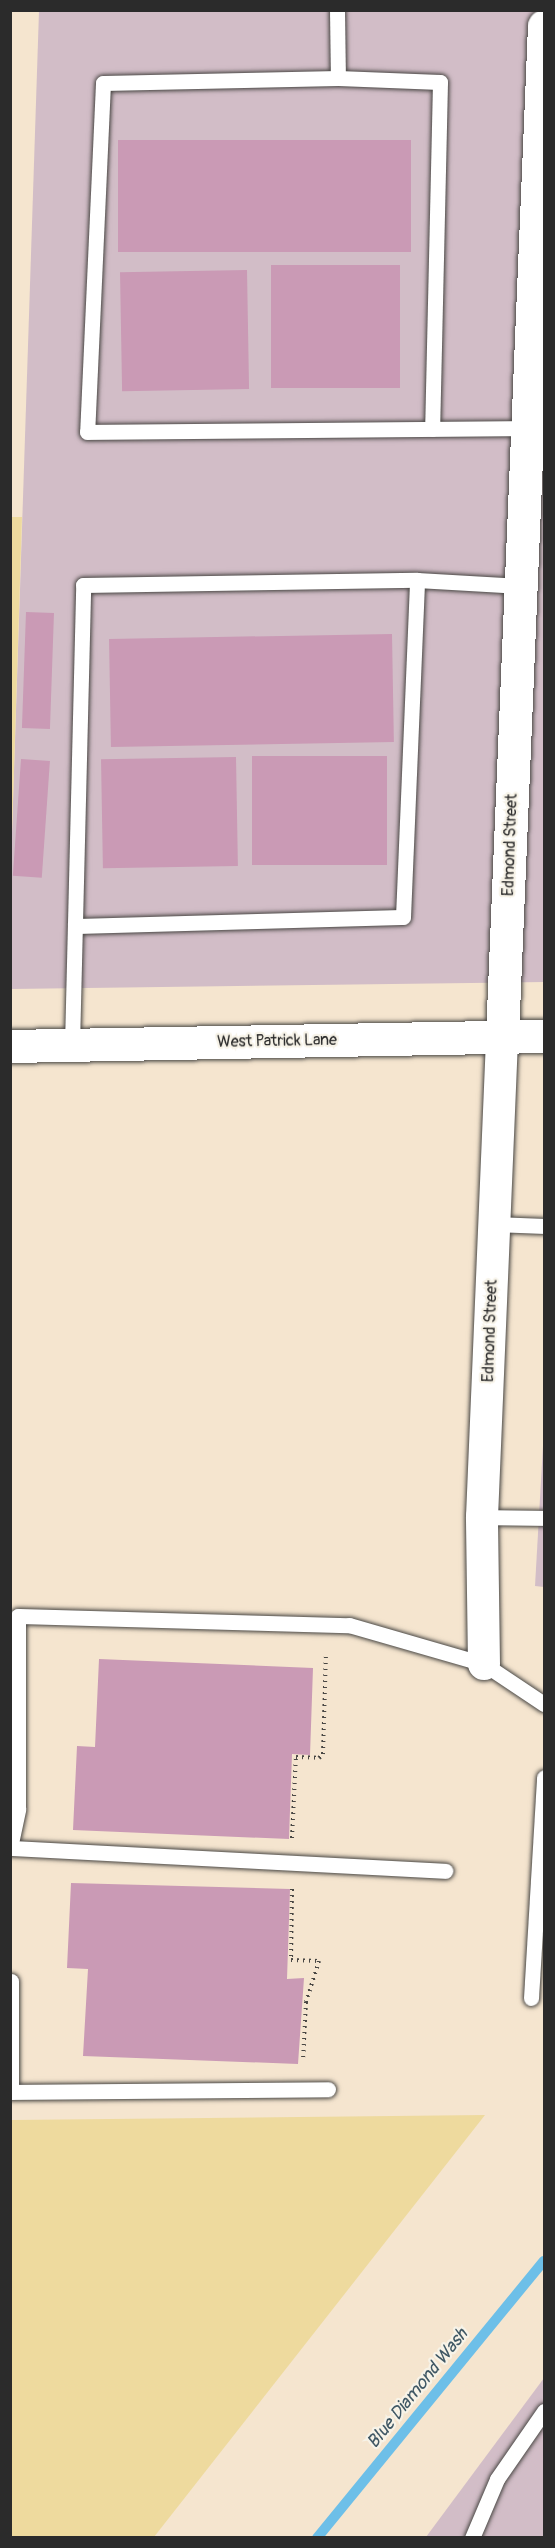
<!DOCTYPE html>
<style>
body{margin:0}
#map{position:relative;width:555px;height:2548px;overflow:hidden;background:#f5e5cf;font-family:Pangolin,sans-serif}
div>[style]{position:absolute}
.industrial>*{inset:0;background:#d2bdc7}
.sand>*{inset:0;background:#eeda9e}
.stream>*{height:10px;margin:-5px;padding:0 5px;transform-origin:5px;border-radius:5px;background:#6dbfe8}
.building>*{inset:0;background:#ca9ab5;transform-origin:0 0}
.path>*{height:4px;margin-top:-2px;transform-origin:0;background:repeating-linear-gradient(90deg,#494744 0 1.5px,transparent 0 6px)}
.roads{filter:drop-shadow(0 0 2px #494744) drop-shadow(0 0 2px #494744)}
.service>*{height:15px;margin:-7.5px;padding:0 7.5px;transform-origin:7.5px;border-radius:7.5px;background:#fff}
.minor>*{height:32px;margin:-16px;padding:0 16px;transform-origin:16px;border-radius:16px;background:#fff}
.tertiary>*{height:33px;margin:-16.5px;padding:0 16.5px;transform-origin:16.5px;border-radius:16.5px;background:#fff}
span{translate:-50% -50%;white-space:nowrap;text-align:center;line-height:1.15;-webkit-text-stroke:4.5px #f7f3e8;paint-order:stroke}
.street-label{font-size:16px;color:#2b2b2b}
.water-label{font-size:18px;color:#3f5764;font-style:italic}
.frame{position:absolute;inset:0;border:12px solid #2b2b2b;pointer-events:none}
</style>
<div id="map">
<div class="industrial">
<i style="clip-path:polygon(39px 11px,544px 11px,544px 982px,11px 989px,11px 863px)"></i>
<i style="clip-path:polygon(544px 1428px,544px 1587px,535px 1586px)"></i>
<i style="clip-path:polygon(544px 2378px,544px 2537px,426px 2537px)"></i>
</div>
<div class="sand">
<i style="clip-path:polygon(11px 517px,22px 517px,11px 863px,10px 517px)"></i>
<i style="clip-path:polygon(485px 2115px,154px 2537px,11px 2537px,11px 2120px)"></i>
</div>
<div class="stream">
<i style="left:317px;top:2538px;width:358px;rotate:-50.7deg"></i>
</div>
<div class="building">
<i style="left:118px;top:140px;width:293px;height:112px"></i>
<i style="left:271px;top:265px;width:129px;height:123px"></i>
<i style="left:247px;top:270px;width:119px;height:127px;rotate:89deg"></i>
<i style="left:26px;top:612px;width:28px;height:116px;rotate:2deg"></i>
<i style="left:392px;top:634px;width:108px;height:283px;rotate:89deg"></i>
<i style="left:252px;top:756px;width:135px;height:109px"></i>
<i style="left:236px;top:757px;width:109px;height:135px;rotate:89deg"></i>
<i style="left:21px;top:759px;width:29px;height:117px;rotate:4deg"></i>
<i style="clip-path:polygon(99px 1659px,313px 1668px,310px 1755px,292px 1754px,289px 1839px,73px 1830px,77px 1746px,95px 1747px)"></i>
<i style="clip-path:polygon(71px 1883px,290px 1889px,287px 1979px,304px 1978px,298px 2064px,83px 2056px,88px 1969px,67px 1968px)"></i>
</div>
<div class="path">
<i style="left:292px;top:1838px;width:81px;rotate:-87.2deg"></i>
<i style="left:296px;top:1757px;width:23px;rotate:2deg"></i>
<i style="left:319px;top:1758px;width:6px;rotate:-45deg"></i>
<i style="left:323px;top:1754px;width:99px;rotate:-88.3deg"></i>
<i style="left:292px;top:1889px;width:71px;rotate:90.8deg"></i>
<i style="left:291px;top:1960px;width:28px;rotate:2deg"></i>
<i style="left:319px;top:1961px;width:43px;rotate:107.6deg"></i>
<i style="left:306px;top:2002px;width:58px;rotate:93deg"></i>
</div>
<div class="roads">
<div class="service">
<i style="left:337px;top:10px;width:68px;rotate:89.2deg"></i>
<i style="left:338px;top:78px;width:235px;rotate:178.8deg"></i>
<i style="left:103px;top:83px;width:349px;rotate:92.6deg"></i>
<i style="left:87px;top:432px;width:441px;rotate:-0.5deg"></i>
<i style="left:338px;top:78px;width:102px;rotate:2.2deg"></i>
<i style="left:440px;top:82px;width:347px;rotate:91.3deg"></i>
<i style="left:75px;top:926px;width:328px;rotate:-1.6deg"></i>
<i style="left:403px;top:917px;width:337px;rotate:-87.6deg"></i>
<i style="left:72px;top:1045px;width:460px;rotate:-88.6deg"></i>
<i style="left:83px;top:585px;width:334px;rotate:-0.9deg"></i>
<i style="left:417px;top:580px;width:104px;rotate:3.3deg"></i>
<i style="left:495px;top:1224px;width:49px;rotate:2.3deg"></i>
<i style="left:482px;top:1517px;width:62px;rotate:0.9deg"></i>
<i style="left:10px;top:1848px;width:40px;rotate:-78deg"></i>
<i style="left:18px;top:1809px;width:193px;rotate:-90deg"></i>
<i style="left:18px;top:1616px;width:331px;rotate:1.6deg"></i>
<i style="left:349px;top:1625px;width:141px;rotate:16.1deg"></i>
<i style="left:484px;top:1664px;width:72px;rotate:33.7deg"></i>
<i style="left:10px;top:1848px;width:436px;rotate:3deg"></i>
<i style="left:11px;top:1981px;width:111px;rotate:90deg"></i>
<i style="left:11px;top:2092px;width:317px;rotate:-0.5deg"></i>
<i style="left:531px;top:1998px;width:221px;rotate:-86.6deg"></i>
<i style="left:472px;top:2538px;width:64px;rotate:-67deg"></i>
<i style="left:497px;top:2479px;width:83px;rotate:-55.3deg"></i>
</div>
<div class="minor">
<i style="left:484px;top:1664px;width:147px;rotate:-90.8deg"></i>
<i style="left:482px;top:1517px;width:481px;rotate:-87.6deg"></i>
</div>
<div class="tertiary">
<i style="left:502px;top:1036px;width:1011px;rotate:-87.62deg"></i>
<i style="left:10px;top:1046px;width:534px;rotate:-1.07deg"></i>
</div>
</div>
<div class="street-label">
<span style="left:510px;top:845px;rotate:-88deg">Edmond Street</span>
<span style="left:277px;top:1041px;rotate:-1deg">West Patrick Lane</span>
<span style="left:490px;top:1331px;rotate:-88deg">Edmond Street</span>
</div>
<div class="water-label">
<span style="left:418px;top:2389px;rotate:-51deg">Blue Diamond Wash</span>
</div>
<div class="frame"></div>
</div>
